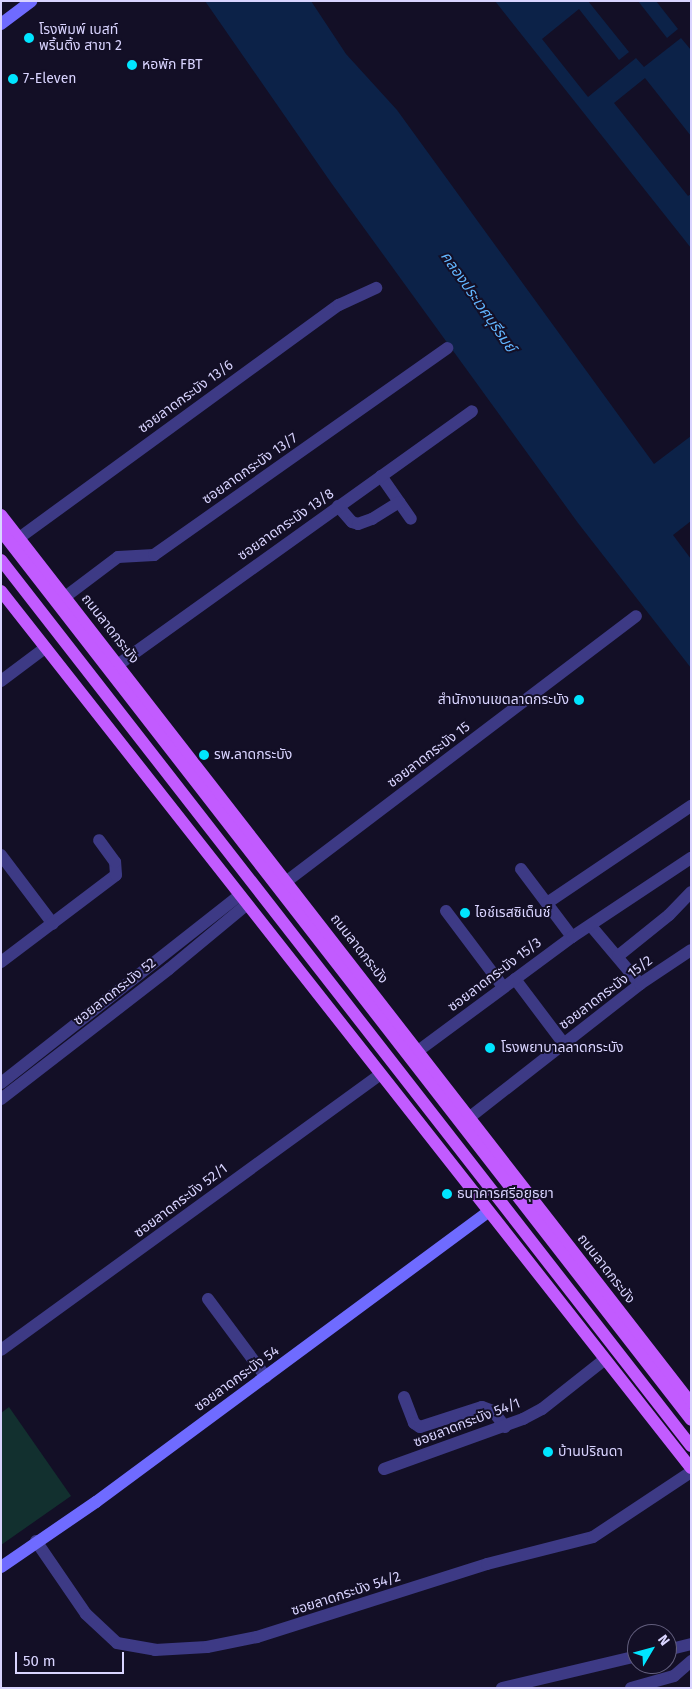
<!DOCTYPE html>
<meta charset="utf-8">
<style>
body{margin:0}
#map{position:relative;width:692px;height:1689px;overflow:hidden;background:#130f26;font-family:"Fira Sans","Noto Sans Thai",sans-serif}
div>[style]{position:absolute}
.green>*{inset:0;background:#12302f}
.water>*{inset:0;background:#0c2248}
.minor>*{height:12px;margin:-6px;padding:0 6px;transform-origin:6px;border-radius:6px;background:#3d3a85}
.secondary>*{height:12px;margin:-6px;padding:0 6px;transform-origin:6px;border-radius:6px;background:#6f6bff}
.primary>*{height:12px;margin:-6px;padding:0 6px;transform-origin:6px;border-radius:6px;background:#c25bff}
.primary-bridge>*{height:12px;margin:-6px;padding:0 6px;transform-origin:6px;border-radius:6px;background:#c25bff}
.dots>*{width:14px;height:14px;translate:-50% -50%;box-sizing:border-box;border:2px solid #130f26;border-radius:50%}
span{translate:-50% -50%;white-space:nowrap;text-align:center;line-height:1.15;-webkit-text-stroke:4px #130f26;paint-order:stroke}
.poi-label{font-size:14px;color:#d9d4ff}
.left{translate:0 -50%;text-align:left}
.right{translate:-100% -50%;text-align:right}
.street-label{font-size:14px;color:#d9d4ff}
.water-label{font-size:15px;color:#62b6ff;font-style:italic}
.frame{position:absolute;inset:0;border:2px solid #d9d4ff;pointer-events:none}
.north{position:absolute;left:627px;top:1624px;width:50px;height:50px;box-sizing:border-box;background:#130f26;border:1px solid #625e7d;border-radius:50%;rotate:53deg;font-size:14px;font-weight:700;line-height:20px;text-align:center;color:#d9d4ff}
.north::after{content:'';display:block;margin:auto;width:18px;height:22px;background:#00e5ff;clip-path:polygon(50% 0,100% 100%,50% 72%,0 100%)}
.scale{position:absolute;left:15px;top:1652px;width:109px;height:22px;box-sizing:border-box;border:2px solid #d9d4ff;border-top:0;padding-left:6px;font-size:15px;line-height:18px;white-space:nowrap;color:#d9d4ff;-webkit-text-stroke:4px #130f26;paint-order:stroke}
</style>
<div id="map">
<div class="green">
<i style="clip-path:polygon(9px 1407px,71px 1496px,1px 1545px,1px 1413px)"></i>
</div>
<div class="water">
<i style="clip-path:polygon(205px 1px,311px 1px,346px 54px,397px 110px,654px 464px,691px 436px,691px 521px,673px 535px,691px 559px,691px 668px,578px 523px,332px 184px)"></i>
<i style="clip-path:polygon(495px 1px,588px 1px,629px 52px,619px 60px,579px 9px,542px 39px,588px 97px,636px 58px,644px 67px,681px 38px,691px 50px,691px 136px,645px 78px,614px 103px,688px 196px,691px 194px,691px 248px)"></i>
<i style="clip-path:polygon(638px 1px,656px 1px,678px 29px,667px 38px)"></i>
</div>
<div class="minor">
<i style="left:381px;top:476px;width:52px;rotate:55.1deg"></i>
<i style="left:338px;top:506px;width:21px;rotate:49deg"></i>
<i style="left:352px;top:522px;width:6px;rotate:18deg"></i>
<i style="left:358px;top:524px;width:15px;rotate:-20deg"></i>
<i style="left:372px;top:519px;width:32px;rotate:-32deg"></i>
<i style="left:19px;top:538px;width:396px;rotate:-36.1deg"></i>
<i style="left:339px;top:305px;width:41px;rotate:-24.7deg"></i>
<i style="left:65px;top:597px;width:66px;rotate:-37deg"></i>
<i style="left:118px;top:557px;width:36px;rotate:-3deg"></i>
<i style="left:154px;top:555px;width:359px;rotate:-35.2deg"></i>
<i style="left:119px;top:664px;width:434px;rotate:-35.6deg"></i>
<i style="left:1px;top:681px;width:55px;rotate:-36.9deg"></i>
<i style="left:1px;top:855px;width:86px;rotate:53deg"></i>
<i style="left:521px;top:869px;width:85px;rotate:53.1deg"></i>
<i style="left:287px;top:881px;width:438px;rotate:-37.2deg"></i>
<i style="left:547px;top:903px;width:174px;rotate:-34deg"></i>
<i style="left:446px;top:911px;width:95px;rotate:53.1deg"></i>
<i style="left:591px;top:926px;width:76px;rotate:49.8deg"></i>
<i style="left:618px;top:956px;width:65px;rotate:-38.8deg"></i>
<i style="left:669px;top:915px;width:32px;rotate:-46deg"></i>
<i style="left:1px;top:962px;width:144px;rotate:-37.1deg"></i>
<i style="left:116px;top:875px;width:13px;rotate:-94deg"></i>
<i style="left:115px;top:862px;width:27px;rotate:-126deg"></i>
<i style="left:515px;top:979px;width:81px;rotate:53deg"></i>
<i style="left:418px;top:1051px;width:192px;rotate:-36.5deg"></i>
<i style="left:572px;top:937px;width:143px;rotate:-33.6deg"></i>
<i style="left:1px;top:1083px;width:303px;rotate:-38.2deg"></i>
<i style="left:1px;top:1099px;width:212px;rotate:-37.7deg"></i>
<i style="left:169px;top:969px;width:100px;rotate:-39.7deg"></i>
<i style="left:470px;top:1117px;width:216px;rotate:-38deg"></i>
<i style="left:640px;top:984px;width:61px;rotate:-33.7deg"></i>
<i style="left:208px;top:1299px;width:97px;rotate:53.4deg"></i>
<i style="left:1px;top:1350px;width:467px;rotate:-36deg"></i>
<i style="left:404px;top:1397px;width:28px;rotate:69deg"></i>
<i style="left:414px;top:1423px;width:7px;rotate:34deg"></i>
<i style="left:420px;top:1427px;width:65px;rotate:-17.9deg"></i>
<i style="left:482px;top:1407px;width:12px;rotate:20deg"></i>
<i style="left:493px;top:1411px;width:20px;rotate:53deg"></i>
<i style="left:384px;top:1469px;width:148px;rotate:-19.8deg"></i>
<i style="left:523px;top:1419px;width:21px;rotate:-28deg"></i>
<i style="left:542px;top:1409px;width:79px;rotate:-38.3deg"></i>
<i style="left:36px;top:1541px;width:88px;rotate:55.6deg"></i>
<i style="left:86px;top:1614px;width:42px;rotate:43.1deg"></i>
<i style="left:117px;top:1643px;width:39px;rotate:10deg"></i>
<i style="left:155px;top:1650px;width:52px;rotate:-3.3deg"></i>
<i style="left:207px;top:1647px;width:51px;rotate:-11.3deg"></i>
<i style="left:257px;top:1637px;width:241px;rotate:-17.6deg"></i>
<i style="left:487px;top:1564px;width:109px;rotate:-14.3deg"></i>
<i style="left:593px;top:1537px;width:118px;rotate:-33.6deg"></i>
<i style="left:667px;top:1650px;width:25px;rotate:-14deg"></i>
<i style="left:502px;top:1688px;width:139px;rotate:-13.3deg"></i>
<i style="left:631px;top:1688px;width:45px;rotate:-15.6deg"></i>
<i style="left:674px;top:1676px;width:23px;rotate:-41deg"></i>
</div>
<div class="secondary">
<i style="left:1px;top:24px;width:38px;rotate:-37deg"></i>
<i style="left:1px;top:1567px;width:115px;rotate:-34.4deg"></i>
<i style="left:96px;top:1502px;width:488px;rotate:-36.5deg"></i>
</div>
<div class="primary">
<i style="left:1px;top:515px;width:1125px;rotate:52.15deg"></i>
<i style="left:1px;top:591px;width:1116px;rotate:51.81deg"></i>
</div>
<div class="primary-bridge">
<i style="left:1px;top:531px;width:1125px;rotate:52.18deg"></i>
<i style="left:1px;top:560px;width:1123px;rotate:52.09deg"></i>
</div>
<div class="dots">
<i style="left:29px;top:38px;background:#00e5ff"></i>
<i style="left:132px;top:65px;background:#00e5ff"></i>
<i style="left:13px;top:79px;background:#00e5ff"></i>
<i style="left:579px;top:700px;background:#00e5ff"></i>
<i style="left:204px;top:755px;background:#00e5ff"></i>
<i style="left:465px;top:913px;background:#00e5ff"></i>
<i style="left:490px;top:1048px;background:#00e5ff"></i>
<i style="left:447px;top:1194px;background:#00e5ff"></i>
<i style="left:548px;top:1452px;background:#00e5ff"></i>
</div>
<div class="poi-label">
<span class="left" style="left:39px;top:38px">โรงพิมพ์ เบสท์<br>พริ้นติ้ง สาขา 2</span>
<span class="left" style="left:142px;top:65px">หอพัก FBT</span>
<span class="left" style="left:23px;top:79px">7-Eleven</span>
<span class="right" style="left:569px;top:700px">สำนักงานเขตลาดกระบัง</span>
<span class="left" style="left:214px;top:755px">รพ.ลาดกระบัง</span>
<span class="left" style="left:475px;top:913px">ไอช์เรสซิเด็นช์</span>
<span class="left" style="left:501px;top:1048px">โรงพยาบาลลาดกระบัง</span>
<span class="left" style="left:457px;top:1194px">ธนาคารศรีอยุธยา</span>
<span class="left" style="left:558px;top:1452px">บ้านปริณดา</span>
</div>
<div class="street-label">
<span style="left:186px;top:397px;rotate:-36deg">ซอยลาดกระบัง 13/6</span>
<span style="left:250px;top:469px;rotate:-35deg">ซอยลาดกระบัง 13/7</span>
<span style="left:286px;top:525px;rotate:-35deg">ซอยลาดกระบัง 13/8</span>
<span style="left:110px;top:629px;rotate:52deg">ถนนลาดกระบัง</span>
<span style="left:429px;top:755px;rotate:-37deg">ซอยลาดกระบัง 15</span>
<span style="left:359px;top:949px;rotate:52deg">ถนนลาดกระบัง</span>
<span style="left:495px;top:975px;rotate:-37deg">ซอยลาดกระบัง 15/3</span>
<span style="left:115px;top:992px;rotate:-38deg">ซอยลาดกระบัง 52</span>
<span style="left:606px;top:993px;rotate:-37deg">ซอยลาดกระบัง 15/2</span>
<span style="left:181px;top:1201px;rotate:-37deg">ซอยลาดกระบัง 52/1</span>
<span style="left:606px;top:1269px;rotate:52deg">ถนนลาดกระบัง</span>
<span style="left:237px;top:1379px;rotate:-36deg">ซอยลาดกระบัง 54</span>
<span style="left:467px;top:1423px;rotate:-21deg">ซอยลาดกระบัง 54/1</span>
<span style="left:346px;top:1594px;rotate:-18deg">ซอยลาดกระบัง 54/2</span>
</div>
<div class="water-label">
<span style="left:478px;top:302px;rotate:55deg">คลองประเวศบุรีรมย์</span>
</div>
<div class="frame"></div>
<div class="north">N</div>
<div class="scale">50 m</div>
</div>
